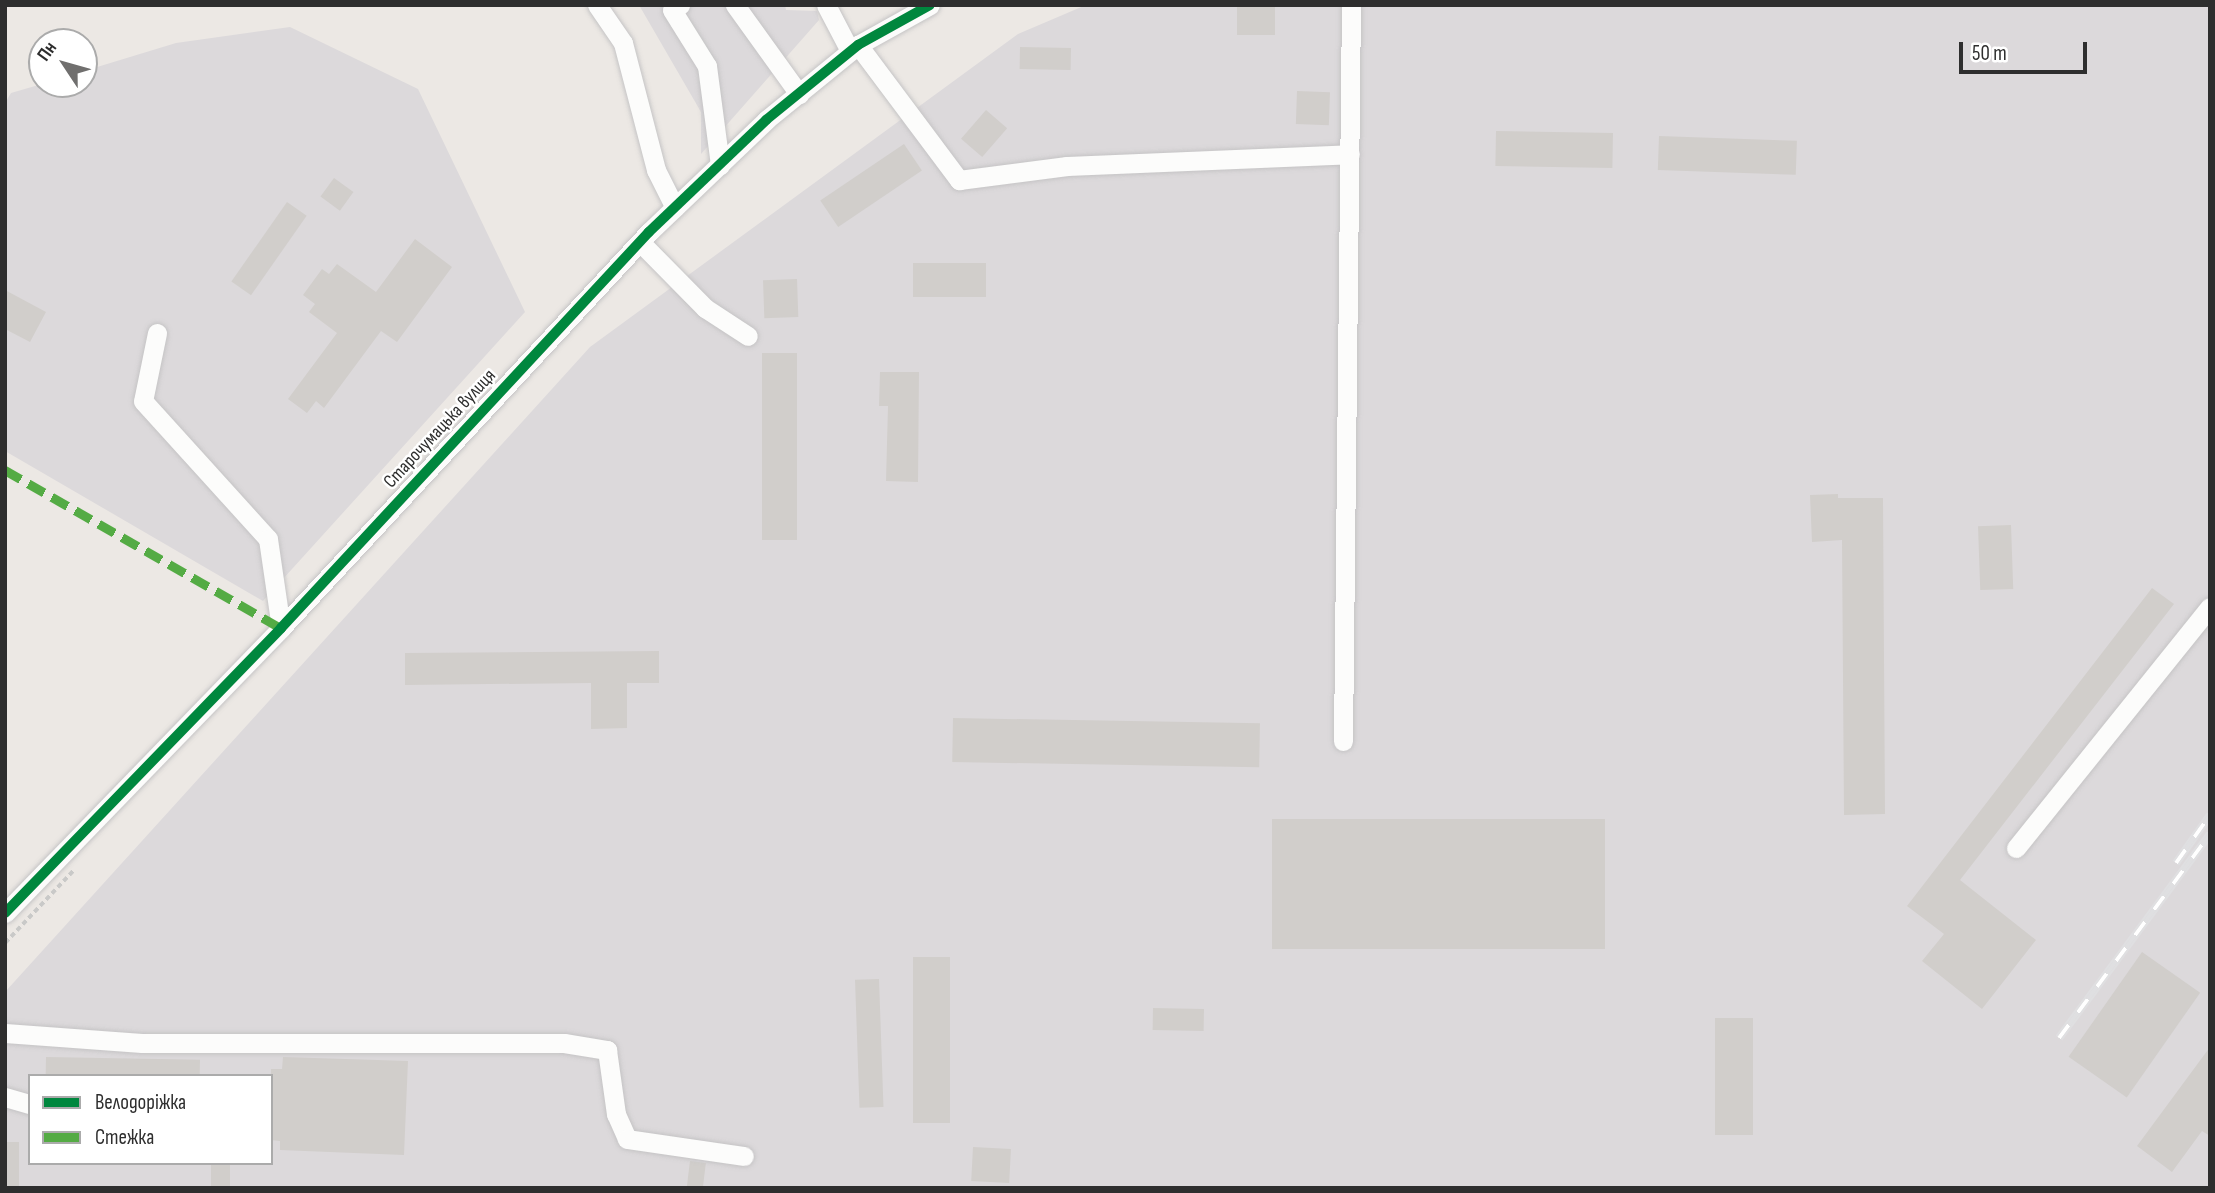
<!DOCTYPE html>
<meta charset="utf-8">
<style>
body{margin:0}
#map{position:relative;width:2215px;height:1193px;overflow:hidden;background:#ece8e4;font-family:"Sofia Sans Condensed",sans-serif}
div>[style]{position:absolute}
.industrial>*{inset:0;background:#dcd9db}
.building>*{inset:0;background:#d1cecb;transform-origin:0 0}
.path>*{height:3.5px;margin-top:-1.75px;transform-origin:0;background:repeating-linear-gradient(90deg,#c9c9c8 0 5px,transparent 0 8.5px)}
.roads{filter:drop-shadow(0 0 2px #c5c4c5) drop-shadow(0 0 2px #c5c4c5)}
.minor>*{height:19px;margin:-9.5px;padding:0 9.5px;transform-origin:9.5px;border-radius:9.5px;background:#fcfcfb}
.rail>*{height:8px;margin-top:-4px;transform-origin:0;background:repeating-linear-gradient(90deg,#fff 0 16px,#dfdfe1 0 32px);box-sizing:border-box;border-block:2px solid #dfdfe1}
.quiet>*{height:9px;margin-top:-4.5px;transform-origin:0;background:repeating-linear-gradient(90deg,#54ab44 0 18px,transparent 0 27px)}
.cycleway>*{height:10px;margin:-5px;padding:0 5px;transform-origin:5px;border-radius:5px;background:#00873e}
span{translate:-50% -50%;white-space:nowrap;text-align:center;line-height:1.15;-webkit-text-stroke:5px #fff;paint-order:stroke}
.street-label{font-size:19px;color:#2e2e2e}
.frame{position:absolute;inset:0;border:7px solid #2e2e2e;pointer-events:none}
.legend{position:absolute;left:28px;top:1074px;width:245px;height:91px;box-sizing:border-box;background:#fff;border:2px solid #ababab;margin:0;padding:9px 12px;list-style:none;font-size:21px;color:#2e2e2e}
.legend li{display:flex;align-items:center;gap:14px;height:35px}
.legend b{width:35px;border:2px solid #ababab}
.north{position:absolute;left:28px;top:28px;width:70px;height:70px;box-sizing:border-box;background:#fff;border:2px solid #ababab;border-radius:50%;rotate:306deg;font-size:19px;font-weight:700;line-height:28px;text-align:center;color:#2e2e2e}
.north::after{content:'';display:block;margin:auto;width:24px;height:32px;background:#706f6e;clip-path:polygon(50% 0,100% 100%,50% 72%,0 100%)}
.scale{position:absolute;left:1959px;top:42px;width:128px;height:32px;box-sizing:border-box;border:4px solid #2e2e2e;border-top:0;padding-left:9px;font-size:21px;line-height:24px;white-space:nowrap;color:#2e2e2e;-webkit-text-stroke:5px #fff;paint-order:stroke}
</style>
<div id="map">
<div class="industrial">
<i style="clip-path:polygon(639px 5px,785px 5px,786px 10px,817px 11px,819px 20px,701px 154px,701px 112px)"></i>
<i style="clip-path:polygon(evenodd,1086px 5px,2210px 5px,2210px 1188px,5px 1188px,5px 992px,590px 347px,1018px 34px,1086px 5px,30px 1076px,271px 1076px,271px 1163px,30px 1163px,30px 1076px)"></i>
<i style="clip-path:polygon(290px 27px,418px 89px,525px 312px,263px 601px,5px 451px,5px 103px,11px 93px,42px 84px,84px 84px,84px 71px,176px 43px)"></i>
</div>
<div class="building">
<i style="left:1237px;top:5px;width:38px;height:30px"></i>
<i style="left:1020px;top:47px;width:51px;height:22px;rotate:1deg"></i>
<i style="left:1297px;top:91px;width:33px;height:33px;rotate:2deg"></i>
<i style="left:986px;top:110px;width:28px;height:38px;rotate:41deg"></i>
<i style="left:1496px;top:131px;width:117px;height:35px;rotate:1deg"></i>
<i style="left:1659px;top:136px;width:138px;height:34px;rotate:2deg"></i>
<i style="left:904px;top:144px;width:32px;height:101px;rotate:56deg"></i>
<i style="left:334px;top:178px;width:24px;height:23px;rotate:36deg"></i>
<i style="left:287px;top:202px;width:24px;height:97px;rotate:35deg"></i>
<i style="clip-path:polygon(415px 239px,452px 267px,397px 342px,381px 331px,324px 408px,316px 401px,307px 413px,288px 399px,337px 333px,309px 312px,315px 304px,303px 295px,322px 269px,329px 274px,337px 264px,376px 292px)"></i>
<i style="left:913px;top:263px;width:73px;height:34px"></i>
<i style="left:797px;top:279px;width:38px;height:34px;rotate:88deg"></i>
<i style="clip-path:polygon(5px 290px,46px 312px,30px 342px,5px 329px)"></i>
<i style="left:762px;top:353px;width:35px;height:187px"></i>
<i style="clip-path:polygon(880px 372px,919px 372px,918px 482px,886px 481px,888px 406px,879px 406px)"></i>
<i style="clip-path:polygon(1838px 494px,1838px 498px,1883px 498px,1885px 814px,1844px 815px,1842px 540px,1812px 542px,1810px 495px)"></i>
<i style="left:2011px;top:525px;width:64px;height:33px;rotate:88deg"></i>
<i style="clip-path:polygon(2152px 588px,2174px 604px,1960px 880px,2036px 940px,1982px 1009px,1922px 961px,1944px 934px,1907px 906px)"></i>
<i style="clip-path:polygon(659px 651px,659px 683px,627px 683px,627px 728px,591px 729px,591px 683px,405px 685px,405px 653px)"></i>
<i style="left:953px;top:718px;width:307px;height:44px;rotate:1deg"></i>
<i style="left:1605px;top:819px;width:130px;height:333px;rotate:90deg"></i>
<i style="left:2142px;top:952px;width:71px;height:128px;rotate:35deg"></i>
<i style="left:913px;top:957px;width:37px;height:166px"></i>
<i style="left:879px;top:979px;width:128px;height:24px;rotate:88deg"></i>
<i style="left:1153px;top:1008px;width:51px;height:22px;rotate:1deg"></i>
<i style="left:1715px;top:1018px;width:38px;height:117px"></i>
<i style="clip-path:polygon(2210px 1047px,2210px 1136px,2202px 1131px,2172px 1172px,2137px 1146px)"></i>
<i style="left:46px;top:1057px;width:154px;height:19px;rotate:1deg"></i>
<i style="clip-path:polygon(283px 1057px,408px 1061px,404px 1155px,280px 1150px,280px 1141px,271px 1140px,271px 1069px,282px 1069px)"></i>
<i style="left:5px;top:1142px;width:14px;height:46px"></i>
<i style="left:973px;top:1147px;width:38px;height:34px;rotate:3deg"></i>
<i style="left:690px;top:1161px;width:16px;height:27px;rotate:7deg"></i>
<i style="left:211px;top:1163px;width:19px;height:25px"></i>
</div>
<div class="path">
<i style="left:5px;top:943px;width:99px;rotate:-46.6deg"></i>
</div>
<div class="roads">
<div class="minor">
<i style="left:597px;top:5px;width:46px;rotate:55.6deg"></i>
<i style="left:623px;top:43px;width:131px;rotate:75.4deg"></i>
<i style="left:656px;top:170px;width:42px;rotate:63.4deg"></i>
<i style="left:680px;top:5px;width:9px;rotate:148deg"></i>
<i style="left:672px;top:10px;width:66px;rotate:58deg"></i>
<i style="left:707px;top:66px;width:100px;rotate:82.5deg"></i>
<i style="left:735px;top:5px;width:110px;rotate:54.3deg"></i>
<i style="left:826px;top:5px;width:52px;rotate:62.4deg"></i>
<i style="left:858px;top:45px;width:169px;rotate:53.2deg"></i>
<i style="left:959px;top:180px;width:109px;rotate:-7.4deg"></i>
<i style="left:1067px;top:166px;width:283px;rotate:-2.4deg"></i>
<i style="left:640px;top:242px;width:93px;rotate:45.4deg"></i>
<i style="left:705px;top:308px;width:51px;rotate:33.1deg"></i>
<i style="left:157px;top:333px;width:69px;rotate:101.6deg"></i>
<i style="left:143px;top:401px;width:186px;rotate:47.8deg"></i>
<i style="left:268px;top:539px;width:90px;rotate:81.7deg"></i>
<i style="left:1343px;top:741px;width:736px;rotate:-89.38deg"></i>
<i style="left:2016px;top:848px;width:309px;rotate:-51.2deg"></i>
<i style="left:5px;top:913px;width:397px;rotate:-45.9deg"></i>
<i style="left:281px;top:628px;width:541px;rotate:-47.1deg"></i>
<i style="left:649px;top:232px;width:162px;rotate:-43.7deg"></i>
<i style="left:766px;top:120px;width:119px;rotate:-39.2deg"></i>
<i style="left:858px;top:45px;width:82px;rotate:-29.1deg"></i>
<i style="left:5px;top:1033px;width:137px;rotate:4.2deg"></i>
<i style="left:142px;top:1043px;width:422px"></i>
<i style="left:564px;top:1043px;width:44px;rotate:9.2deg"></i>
<i style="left:607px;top:1050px;width:65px;rotate:82deg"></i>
<i style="left:616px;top:1114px;width:27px;rotate:66deg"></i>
<i style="left:627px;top:1139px;width:118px;rotate:8.3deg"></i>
<i style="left:5px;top:1097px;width:26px;rotate:16deg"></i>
</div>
</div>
<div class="rail">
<i style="left:2176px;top:863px;width:59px;rotate:-54.7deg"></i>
<i style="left:2059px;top:1038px;width:254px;rotate:-53.5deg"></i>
</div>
<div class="quiet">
<i style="left:5px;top:470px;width:318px;rotate:29.8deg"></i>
</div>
<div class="cycleway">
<i style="left:5px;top:913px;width:397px;rotate:-45.9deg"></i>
<i style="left:281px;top:628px;width:541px;rotate:-47.1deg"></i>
<i style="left:649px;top:232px;width:162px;rotate:-43.7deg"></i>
<i style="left:766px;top:120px;width:119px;rotate:-39.2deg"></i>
<i style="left:858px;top:45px;width:82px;rotate:-29.1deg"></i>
</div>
<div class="street-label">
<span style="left:440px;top:429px;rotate:-47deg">Старочумацька вулиця</span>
</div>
<div class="frame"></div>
<ul class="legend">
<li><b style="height:9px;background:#00873e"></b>Велодоріжка</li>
<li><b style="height:9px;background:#54ab44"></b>Стежка</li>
</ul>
<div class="north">Пн</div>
<div class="scale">50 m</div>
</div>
